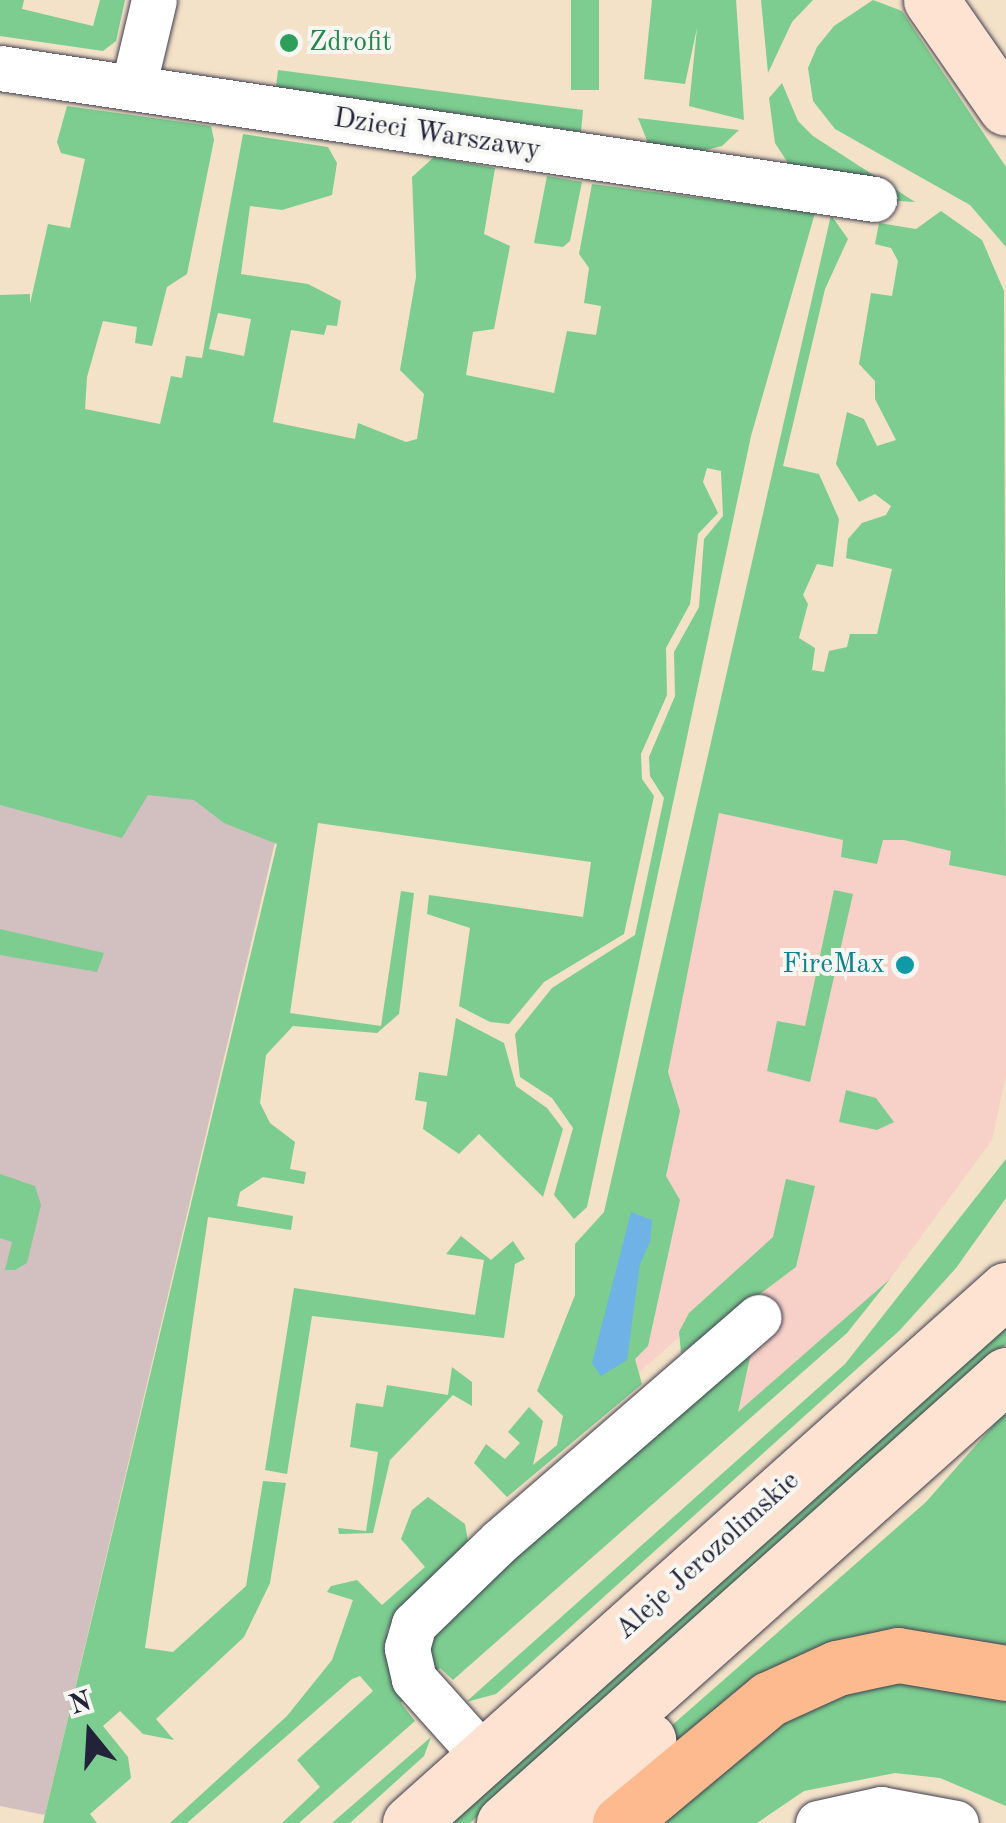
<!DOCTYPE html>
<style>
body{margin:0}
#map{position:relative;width:1006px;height:1823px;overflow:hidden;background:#f3e1c8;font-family:"Old Standard TT",serif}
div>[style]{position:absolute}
.built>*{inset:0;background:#f7d1c7}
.industrial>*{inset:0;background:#d2bfc0}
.green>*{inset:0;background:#7ccd8f;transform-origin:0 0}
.water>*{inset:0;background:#6fb2e5}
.roads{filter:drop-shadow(0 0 2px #413f50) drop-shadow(0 0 2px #413f50)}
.minor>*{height:45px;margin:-22.5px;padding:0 22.5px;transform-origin:22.5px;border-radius:22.5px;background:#fff}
.secondary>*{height:55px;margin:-27.5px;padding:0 27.5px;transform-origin:27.5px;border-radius:27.5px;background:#fee3d2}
.primary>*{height:55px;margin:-27.5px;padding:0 27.5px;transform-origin:27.5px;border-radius:27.5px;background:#fcba8e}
.dots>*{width:28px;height:28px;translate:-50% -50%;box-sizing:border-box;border:5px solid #f6f6f2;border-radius:50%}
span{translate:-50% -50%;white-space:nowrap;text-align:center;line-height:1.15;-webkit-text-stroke:8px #f6f6f2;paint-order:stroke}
.leisure-label{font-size:28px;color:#27864d}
.left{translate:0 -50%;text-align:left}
.street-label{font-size:28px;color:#22223b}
.culture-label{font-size:28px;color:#0d838f}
.right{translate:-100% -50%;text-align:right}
.north{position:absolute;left:40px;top:1683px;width:100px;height:100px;-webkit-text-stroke:8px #f6f6f2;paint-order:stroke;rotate:342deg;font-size:28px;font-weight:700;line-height:40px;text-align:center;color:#22223b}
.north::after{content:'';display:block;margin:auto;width:35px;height:45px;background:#22223b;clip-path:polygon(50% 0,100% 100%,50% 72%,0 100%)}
</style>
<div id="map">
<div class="built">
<i style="clip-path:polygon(703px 786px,1006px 863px,1006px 1075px,992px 1140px,890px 1279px,737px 1414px,772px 1255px,557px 1445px)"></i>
</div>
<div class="industrial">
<i style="clip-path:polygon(0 541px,332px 601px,45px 1815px,0 1806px)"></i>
</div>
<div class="green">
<i style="clip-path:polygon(0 0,24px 0,22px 9px,93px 26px,100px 0,125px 0,116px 41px,103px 51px,0 36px)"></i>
<i style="left:571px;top:0;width:28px;height:90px"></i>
<i style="clip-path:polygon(652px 0,736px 0,744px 120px,689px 106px,697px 28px,685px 84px,644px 79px)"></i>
<i style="clip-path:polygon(761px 0,813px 0,792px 22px,768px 73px)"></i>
<i style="clip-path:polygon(873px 0,902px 11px,1006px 167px,1006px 247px,970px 205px,835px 129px,813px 101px,808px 68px,817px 47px,834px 26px)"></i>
<i style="clip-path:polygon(278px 70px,583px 110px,581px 132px,276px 87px)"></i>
<i style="clip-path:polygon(782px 83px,798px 121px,813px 136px,915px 202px,884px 200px,788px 163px,775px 143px,769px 98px)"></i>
<i style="clip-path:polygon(evenodd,67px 106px,211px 126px,214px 140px,187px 274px,167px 287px,152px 346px,135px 343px,137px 327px,103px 321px,87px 377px,85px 409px,160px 424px,171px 376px,182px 378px,186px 356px,202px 358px,243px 134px,328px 147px,337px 163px,332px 195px,282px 210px,250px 206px,241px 274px,308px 284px,341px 301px,337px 326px,327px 325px,324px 335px,291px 330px,273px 422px,355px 439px,358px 423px,406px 442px,417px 439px,424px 394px,400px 370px,416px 277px,412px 177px,434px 157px,495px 168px,484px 234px,510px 246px,494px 329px,473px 332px,466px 375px,554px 393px,567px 331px,596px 335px,601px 306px,584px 303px,589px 268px,579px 254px,592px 184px,815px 213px,751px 436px,587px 1207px,574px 1219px,554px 1195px,573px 1128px,552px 1098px,520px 1077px,515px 1034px,552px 988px,635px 935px,664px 798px,650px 776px,649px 757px,675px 696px,674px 652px,699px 607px,704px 539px,723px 516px,721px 471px,707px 468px,703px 482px,718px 513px,698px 534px,690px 604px,666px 648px,667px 695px,641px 754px,642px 779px,654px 796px,624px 934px,544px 982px,509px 1024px,490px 1022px,459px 1006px,470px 928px,427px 914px,429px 895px,583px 917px,591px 862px,318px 823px,290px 1013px,381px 1026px,401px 891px,414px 893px,399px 1014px,377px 1033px,293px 1026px,266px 1055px,260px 1103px,270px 1123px,295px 1142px,290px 1169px,306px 1172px,304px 1184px,263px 1177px,240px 1192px,237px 1206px,293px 1216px,291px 1230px,208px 1217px,145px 1648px,173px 1652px,246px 1586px,263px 1481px,286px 1483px,270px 1583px,244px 1637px,156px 1719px,174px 1740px,143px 1734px,120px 1711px,103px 1726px,128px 1757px,131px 1778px,90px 1814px,97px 1823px,43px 1823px,277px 844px,224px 823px,194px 800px,148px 795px,122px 838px,0 805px,0 295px,30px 294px,30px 304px,48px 224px,70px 228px,85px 159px,61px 153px,57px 142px,67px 106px,218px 313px,251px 319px,244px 356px,209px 349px,218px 313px)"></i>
<i style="clip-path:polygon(638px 118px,739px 130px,722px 146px,698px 152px,648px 143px)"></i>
<i style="clip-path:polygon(547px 176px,582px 182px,570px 241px,563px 247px,534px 243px)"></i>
<i style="clip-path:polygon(941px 211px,982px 240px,1004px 291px,1006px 876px,949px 865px,951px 851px,904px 840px,883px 840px,877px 864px,841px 857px,843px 840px,719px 813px,668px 1072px,680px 1111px,666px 1176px,680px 1200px,648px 1346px,635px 1359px,642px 1384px,507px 1497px,474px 1463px,486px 1444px,505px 1459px,520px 1443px,508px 1432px,529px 1407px,543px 1421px,533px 1465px,557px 1445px,563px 1416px,537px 1391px,575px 1295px,575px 1244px,604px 1212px,831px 215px,848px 239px,825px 289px,783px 466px,819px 474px,839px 519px,833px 567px,817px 564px,803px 595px,808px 604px,799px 638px,815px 648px,812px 670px,824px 672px,829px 651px,847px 647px,850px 634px,877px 634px,892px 569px,846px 558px,848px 539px,862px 523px,886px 515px,891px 506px,875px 494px,859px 502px,836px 464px,847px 412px,864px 419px,877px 446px,896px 440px,875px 399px,875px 381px,859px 364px,871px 293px,892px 296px,898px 261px,891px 248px,875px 244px,879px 223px,916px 229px)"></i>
<i style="clip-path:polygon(834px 890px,853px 894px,810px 1082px,767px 1071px,777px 1021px,805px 1026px)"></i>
<i style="clip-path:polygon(0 929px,104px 953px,97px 972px,0 955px)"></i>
<i style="clip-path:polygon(456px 1018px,504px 1043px,516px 1086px,547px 1108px,563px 1129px,543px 1197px,479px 1134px,459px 1154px,423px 1129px,427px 1102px,415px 1100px,419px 1072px,447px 1076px)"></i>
<i style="clip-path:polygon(846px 1090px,876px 1098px,894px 1122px,877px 1130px,839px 1122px)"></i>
<i style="clip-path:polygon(1006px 1159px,1006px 1198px,956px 1268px,900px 1330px,496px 1694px,466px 1702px,845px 1364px)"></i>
<i style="clip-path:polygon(0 1174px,35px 1186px,41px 1205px,27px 1263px,15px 1270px,5px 1270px,12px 1242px,0 1238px)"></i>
<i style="clip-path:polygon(786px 1179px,815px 1186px,796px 1267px,681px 1353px,679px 1332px,689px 1313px,773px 1237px)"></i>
<i style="clip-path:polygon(461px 1236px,491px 1260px,513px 1241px,525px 1259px,515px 1264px,504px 1338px,312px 1316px,287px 1474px,265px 1470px,294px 1288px,475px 1315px,484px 1260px,446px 1254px)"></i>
<i style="clip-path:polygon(890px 1279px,847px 1333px,453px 1680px,440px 1668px,433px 1673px,428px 1654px,436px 1621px,753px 1344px,738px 1412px)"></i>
<i style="clip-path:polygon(1006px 1321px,1006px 1344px,470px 1823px,440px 1823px)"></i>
<i style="clip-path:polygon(452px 1367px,472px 1382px,472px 1406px,453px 1395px,390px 1460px,373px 1533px,339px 1534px,338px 1528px,366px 1531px,378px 1452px,350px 1447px,356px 1403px,383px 1407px,387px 1385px,448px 1395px)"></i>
<i style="clip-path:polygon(1006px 1411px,1006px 1646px,929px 1632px,885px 1634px,593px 1823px,637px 1756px,926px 1502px)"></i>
<i style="clip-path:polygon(428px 1497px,465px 1524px,468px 1541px,388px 1629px,386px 1649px,408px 1695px,401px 1703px,415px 1721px,299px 1823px,282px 1823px,320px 1787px,297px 1760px,373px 1691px,360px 1676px,352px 1679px,187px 1823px,170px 1823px,287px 1716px,332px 1660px,353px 1600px,327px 1592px,331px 1586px,357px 1580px,382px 1605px,425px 1567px,401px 1539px,412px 1510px)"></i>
<i style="clip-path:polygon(900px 1683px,1006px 1699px,1006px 1806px,940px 1778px,895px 1773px,804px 1791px,757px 1823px,641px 1823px,761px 1729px,843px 1692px)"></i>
<i style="clip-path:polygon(431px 1737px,424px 1756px,350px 1823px,332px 1823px)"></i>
</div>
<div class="water">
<i style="clip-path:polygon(631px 1212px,652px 1220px,650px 1242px,640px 1264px,627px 1360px,601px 1376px,592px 1363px)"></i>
</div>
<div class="roads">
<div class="minor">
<i style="left:0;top:68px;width:884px;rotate:8.52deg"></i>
<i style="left:133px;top:88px;width:90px;rotate:-76.6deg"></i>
<i style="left:484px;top:1757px;width:105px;rotate:-131.9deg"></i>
<i style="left:414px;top:1679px;width:32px;rotate:-103deg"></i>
<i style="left:407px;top:1648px;width:25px;rotate:-74deg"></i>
<i style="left:414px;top:1624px;width:120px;rotate:-44deg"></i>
<i style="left:500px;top:1541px;width:342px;rotate:-40.9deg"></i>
<i style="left:818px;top:1823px;width:65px;rotate:-12.5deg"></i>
<i style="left:881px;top:1809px;width:76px;rotate:10.6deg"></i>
</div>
<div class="secondary">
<i style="left:931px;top:0;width:131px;rotate:55.2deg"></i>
<i style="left:410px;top:1823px;width:800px;rotate:-41.81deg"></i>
<i style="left:504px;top:1823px;width:673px;rotate:-41.75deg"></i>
<i style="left:566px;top:1823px;width:117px;rotate:-45.3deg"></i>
</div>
<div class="primary">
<i style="left:620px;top:1823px;width:194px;rotate:-39.8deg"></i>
<i style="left:769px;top:1699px;width:75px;rotate:-24.5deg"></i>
<i style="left:837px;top:1668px;width:62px;rotate:-12deg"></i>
<i style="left:898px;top:1655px;width:109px;rotate:9.5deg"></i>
</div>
</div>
<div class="dots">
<i style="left:289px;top:43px;background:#2e9e5b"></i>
<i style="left:905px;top:965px;background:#0f9aa8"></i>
</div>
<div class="leisure-label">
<span class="left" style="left:309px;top:43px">Zdrofit</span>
</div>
<div class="street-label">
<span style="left:437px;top:135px;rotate:9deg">Dzieci Warszawy</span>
<span style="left:708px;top:1556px;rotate:-42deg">Aleje Jerozolimskie</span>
</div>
<div class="culture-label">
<span class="right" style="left:885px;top:965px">FireMax</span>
</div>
<div class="north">N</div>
</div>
